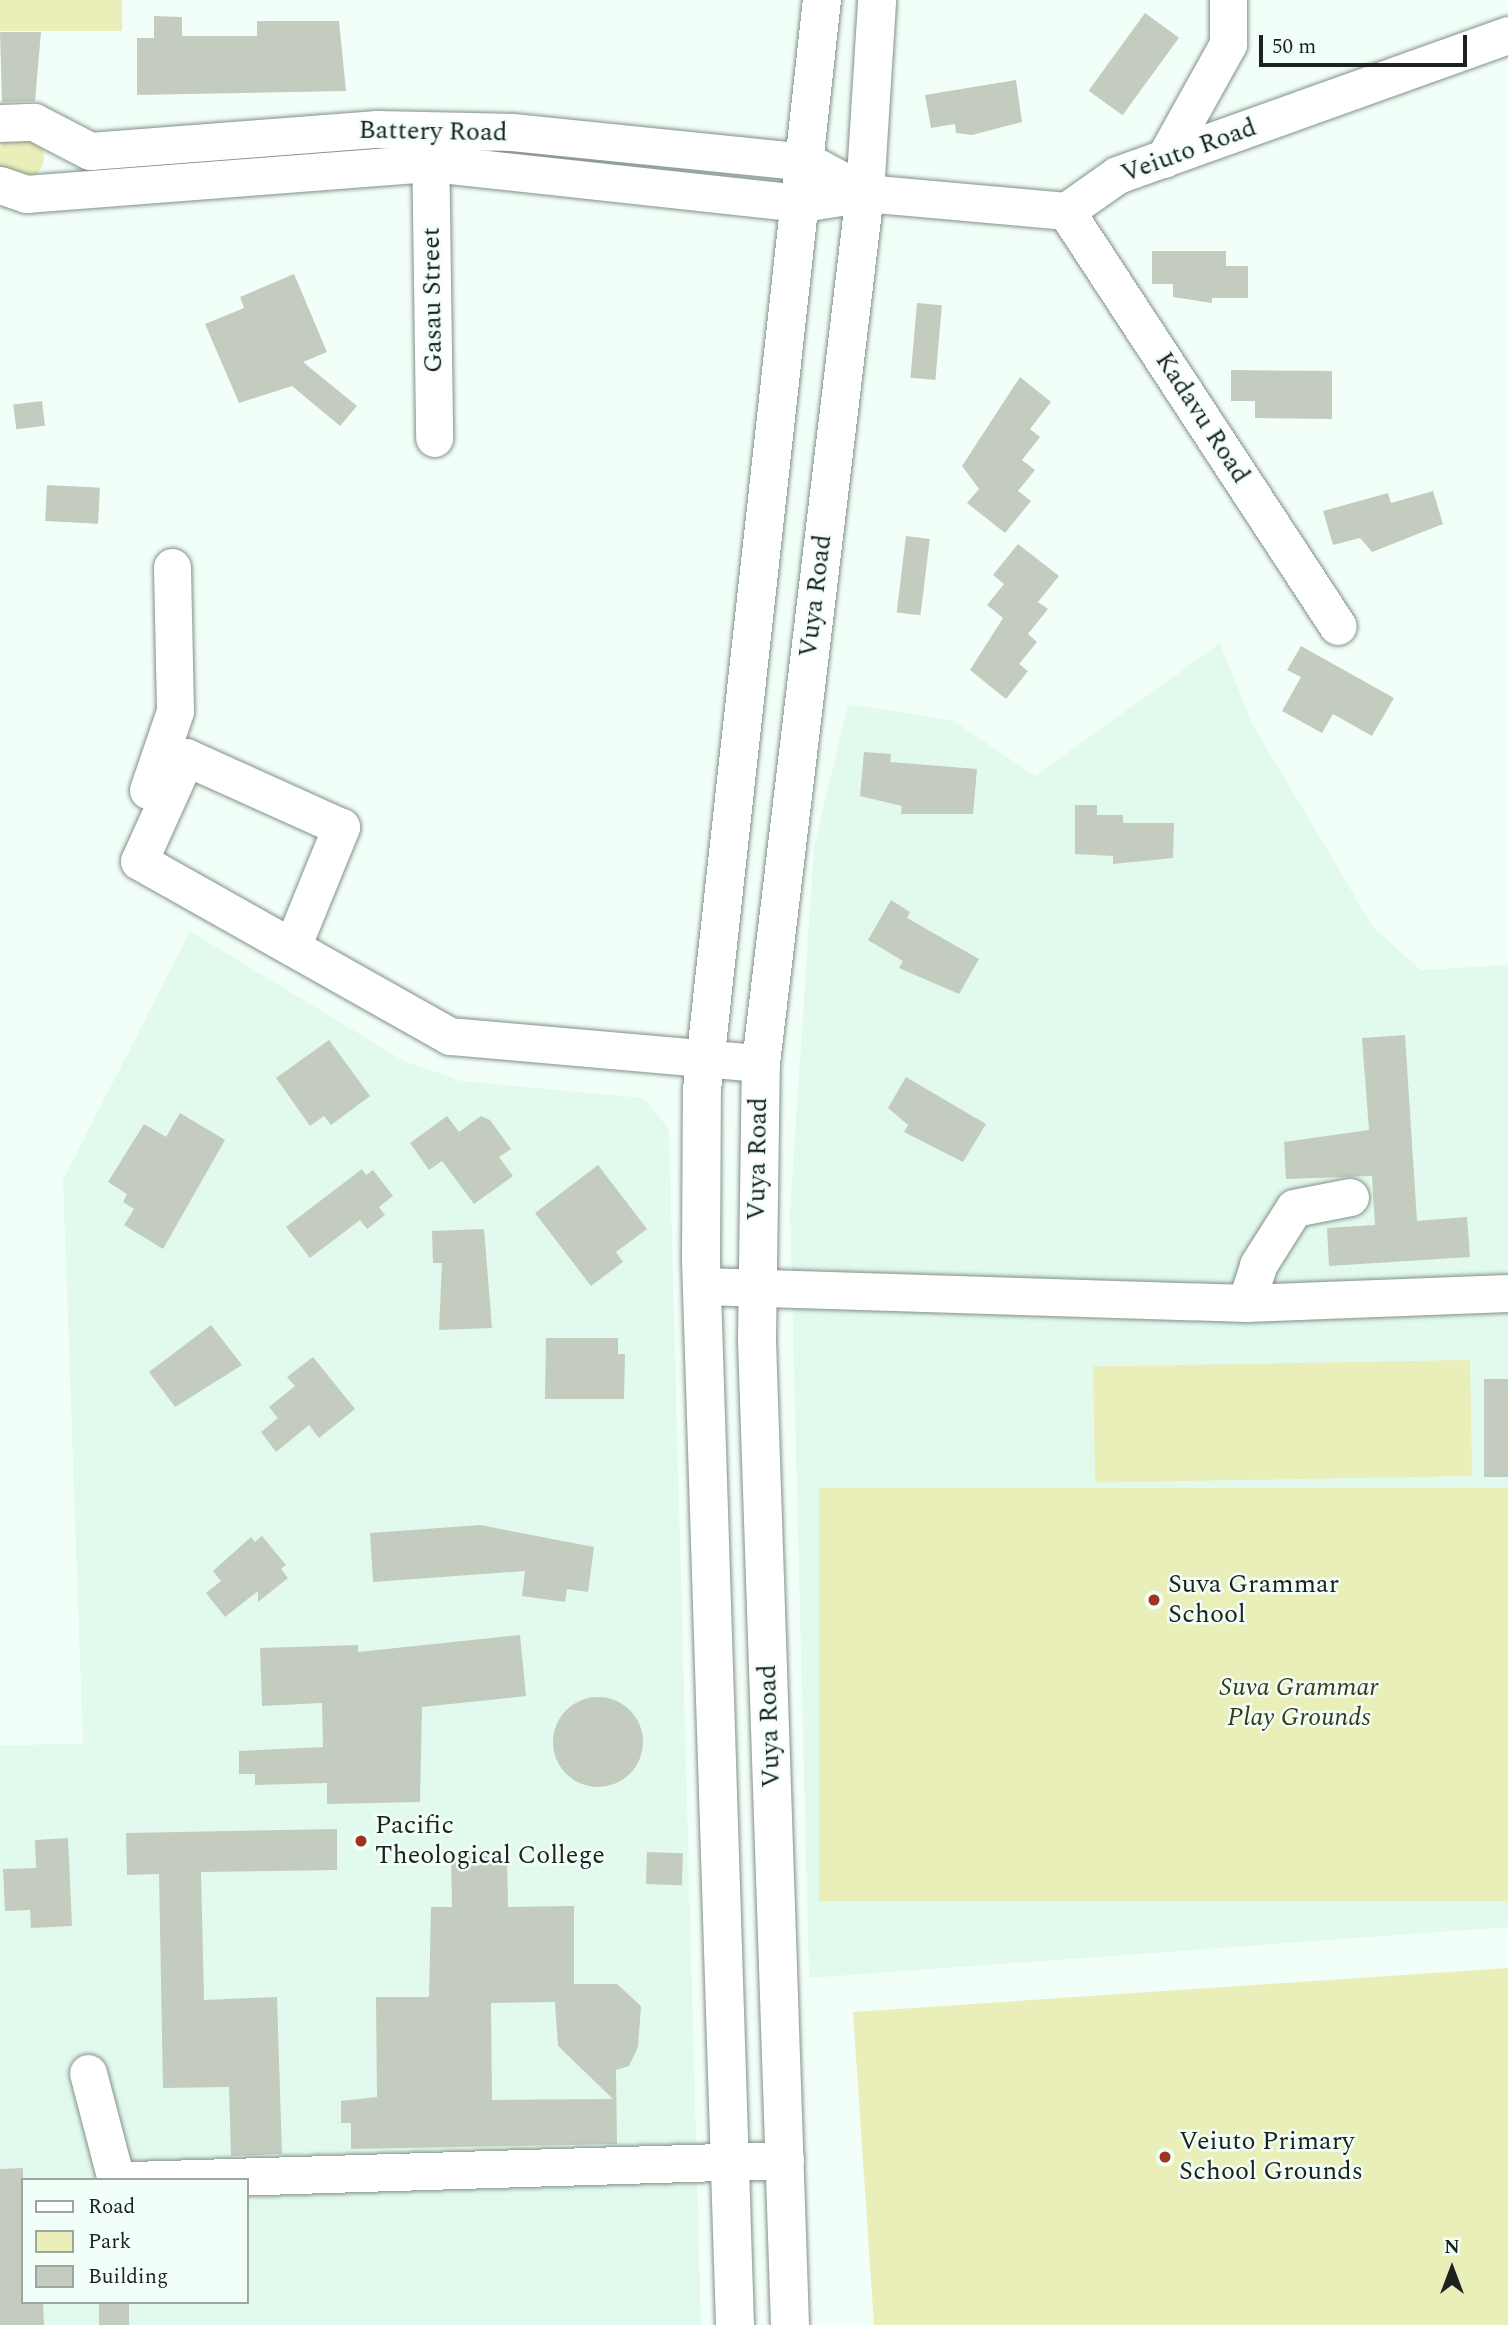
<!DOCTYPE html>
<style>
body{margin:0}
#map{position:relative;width:1508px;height:2325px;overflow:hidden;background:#f2fff8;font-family:Spectral,serif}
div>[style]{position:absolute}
.built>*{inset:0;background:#e2faed}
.green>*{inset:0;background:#eaeeb9;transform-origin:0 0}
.round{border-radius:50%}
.building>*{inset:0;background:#c3ccbf;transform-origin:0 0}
.roads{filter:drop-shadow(0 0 2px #839189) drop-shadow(0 0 2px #839189)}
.minor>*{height:37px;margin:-18.5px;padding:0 18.5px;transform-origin:18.5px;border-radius:18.5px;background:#fff}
.major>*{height:38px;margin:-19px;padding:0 19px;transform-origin:19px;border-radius:19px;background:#fff}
.dots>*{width:19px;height:19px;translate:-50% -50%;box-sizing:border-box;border:4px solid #f2fff8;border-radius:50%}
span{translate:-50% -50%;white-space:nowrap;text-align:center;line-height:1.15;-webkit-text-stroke:5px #f2fff8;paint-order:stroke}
.street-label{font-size:26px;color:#1c221f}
.poi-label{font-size:26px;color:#1c221f}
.left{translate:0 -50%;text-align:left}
.park-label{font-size:26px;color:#393a18;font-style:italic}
.legend{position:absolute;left:21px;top:2178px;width:228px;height:126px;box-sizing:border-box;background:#f2fff8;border:2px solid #9ca7a1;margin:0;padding:9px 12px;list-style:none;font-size:21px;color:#1c221f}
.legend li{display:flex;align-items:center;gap:14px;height:35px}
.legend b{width:35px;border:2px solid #9ca7a1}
.north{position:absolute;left:1417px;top:2234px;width:70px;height:70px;-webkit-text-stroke:5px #f2fff8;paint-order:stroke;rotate:0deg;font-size:19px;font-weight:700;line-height:28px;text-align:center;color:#1c221f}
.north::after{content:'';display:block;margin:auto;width:24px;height:32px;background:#1c221f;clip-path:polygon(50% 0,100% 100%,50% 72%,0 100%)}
.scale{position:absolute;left:1259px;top:35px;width:208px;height:32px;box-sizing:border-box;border:4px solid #1c221f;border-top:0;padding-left:9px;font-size:21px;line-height:24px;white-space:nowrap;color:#1c221f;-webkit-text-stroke:5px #f2fff8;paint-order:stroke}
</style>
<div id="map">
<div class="built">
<i style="clip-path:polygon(1220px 643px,1253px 725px,1373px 927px,1421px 970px,1508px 965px,1508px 1927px,809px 1978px,790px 1211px,814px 847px,848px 704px,954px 721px,1035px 776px)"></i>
<i style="clip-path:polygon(evenodd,190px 931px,404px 1061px,461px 1081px,643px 1098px,669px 1129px,701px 2325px,0 2325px,0 1745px,83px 1744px,63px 1180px,190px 931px,23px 2180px,247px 2180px,247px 2302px,23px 2302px,23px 2180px)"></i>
</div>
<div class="green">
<i style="left:0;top:0;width:122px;height:31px"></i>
<i class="round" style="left:-2px;top:134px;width:46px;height:46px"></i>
<i style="left:1470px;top:1360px;width:116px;height:377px;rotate:89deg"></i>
<i style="left:1508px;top:1488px;width:413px;height:689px;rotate:90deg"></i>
<i style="clip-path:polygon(1508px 1968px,1508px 2325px,874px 2325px,853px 2012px)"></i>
</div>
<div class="building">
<i style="left:1145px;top:13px;width:42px;height:96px;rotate:36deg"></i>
<i style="clip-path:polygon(154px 16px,182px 17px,182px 36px,257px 36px,257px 21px,339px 21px,346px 91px,137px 95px,137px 38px,154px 38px)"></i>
<i style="clip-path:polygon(0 32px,41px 32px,35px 101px,2px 102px)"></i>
<i style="clip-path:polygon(1016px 80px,1022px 122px,972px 135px,956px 133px,955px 124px,931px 128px,925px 95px)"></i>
<i style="clip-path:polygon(1152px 251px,1226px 251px,1226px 266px,1248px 266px,1248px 298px,1212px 298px,1212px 303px,1173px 297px,1173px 284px,1152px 284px)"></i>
<i style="clip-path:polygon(294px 274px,327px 352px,303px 362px,357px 406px,340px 426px,292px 386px,239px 403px,205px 324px,244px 308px,240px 297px)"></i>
<i style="left:917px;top:303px;width:25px;height:75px;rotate:5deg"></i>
<i style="clip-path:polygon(1231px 370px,1332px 371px,1332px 419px,1255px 418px,1255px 401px,1231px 401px)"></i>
<i style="clip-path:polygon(1020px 377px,1051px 402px,1030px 429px,1040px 437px,1022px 460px,1035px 470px,1018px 491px,1031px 501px,1005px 533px,967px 503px,979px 489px,962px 466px)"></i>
<i style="left:42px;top:401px;width:25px;height:29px;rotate:83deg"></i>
<i style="left:47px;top:485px;width:53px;height:36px;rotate:3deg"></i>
<i style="clip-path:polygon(1433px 491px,1443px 524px,1372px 552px,1360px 538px,1333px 545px,1323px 511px,1388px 493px,1391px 503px)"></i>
<i style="left:906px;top:536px;width:24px;height:77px;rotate:7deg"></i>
<i style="clip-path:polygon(1018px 544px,1059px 576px,1038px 602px,1048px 609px,1028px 634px,1037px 642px,1019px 664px,1028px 671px,1006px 699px,970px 670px,1003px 618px,987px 605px,1004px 584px,993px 575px)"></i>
<i style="clip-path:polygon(1301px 646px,1394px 698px,1372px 736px,1333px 714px,1322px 733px,1282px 711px,1301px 677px,1287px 670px)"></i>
<i style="clip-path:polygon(864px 752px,891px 754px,890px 762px,977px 769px,973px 814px,901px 814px,902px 806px,860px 796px)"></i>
<i style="clip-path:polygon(1075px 805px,1097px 805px,1097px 815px,1123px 815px,1123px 823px,1174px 823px,1173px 858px,1113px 864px,1113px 856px,1075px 854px)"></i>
<i style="clip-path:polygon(891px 900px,910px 912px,907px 918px,979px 959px,959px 994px,899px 968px,903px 961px,868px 940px)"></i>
<i style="clip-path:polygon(1405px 1035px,1417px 1221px,1467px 1217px,1470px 1257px,1329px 1266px,1327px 1228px,1375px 1225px,1372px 1176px,1286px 1179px,1284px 1142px,1369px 1130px,1362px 1038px)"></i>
<i style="clip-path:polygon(329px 1040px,370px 1096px,331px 1125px,324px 1116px,310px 1126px,276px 1078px)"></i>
<i style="clip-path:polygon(906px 1077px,986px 1124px,963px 1162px,904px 1132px,908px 1125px,888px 1108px)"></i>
<i style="clip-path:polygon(180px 1113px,225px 1140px,163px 1249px,124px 1225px,134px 1209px,123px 1202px,127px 1194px,108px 1182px,144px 1124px,166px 1137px)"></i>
<i style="clip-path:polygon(447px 1116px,459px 1132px,481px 1116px,490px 1120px,511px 1149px,499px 1157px,513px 1176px,474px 1204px,442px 1161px,429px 1170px,410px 1143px)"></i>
<i style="clip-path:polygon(598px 1165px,647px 1229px,616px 1252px,623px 1262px,591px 1286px,535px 1213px)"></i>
<i style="clip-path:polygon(362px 1169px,366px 1175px,373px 1170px,393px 1196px,379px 1207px,385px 1215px,367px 1229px,360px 1220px,310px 1258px,286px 1227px)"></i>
<i style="clip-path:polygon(484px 1229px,492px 1328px,439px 1330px,442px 1263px,433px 1263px,432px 1231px)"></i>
<i style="clip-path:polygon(211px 1325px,242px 1365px,175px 1407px,149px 1372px)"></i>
<i style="clip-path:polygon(546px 1338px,618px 1338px,618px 1354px,625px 1354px,624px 1399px,545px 1399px)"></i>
<i style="clip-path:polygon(313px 1357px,355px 1409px,319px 1438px,309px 1425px,276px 1452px,261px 1432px,278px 1418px,269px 1407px,295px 1386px,287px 1377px)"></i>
<i style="left:1508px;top:1379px;width:98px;height:24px;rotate:90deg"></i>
<i style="clip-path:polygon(480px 1525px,594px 1547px,588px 1592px,567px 1589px,565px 1602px,522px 1596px,525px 1571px,373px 1582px,370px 1533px)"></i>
<i style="clip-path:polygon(262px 1536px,286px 1565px,281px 1569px,288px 1578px,258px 1602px,258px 1591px,225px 1617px,206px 1593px,221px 1581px,213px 1571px,251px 1537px,255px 1542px)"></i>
<i style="clip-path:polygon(520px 1635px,526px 1696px,422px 1707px,420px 1802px,327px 1804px,327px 1783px,255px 1785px,255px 1774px,239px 1774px,239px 1751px,323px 1747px,322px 1703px,262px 1706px,260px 1648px,358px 1645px,358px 1652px)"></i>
<i class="round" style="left:553px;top:1697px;width:90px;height:90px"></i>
<i style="clip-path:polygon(337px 1829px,337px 1870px,201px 1872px,204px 2000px,277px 1997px,282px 2154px,231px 2156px,229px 2087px,163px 2088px,159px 1874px,127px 1875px,126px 1833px)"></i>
<i style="clip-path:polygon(68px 1838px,72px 1926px,31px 1928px,30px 1910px,5px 1911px,3px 1869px,36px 1868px,35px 1840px)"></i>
<i style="left:647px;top:1852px;width:36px;height:32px;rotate:2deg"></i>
<i style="clip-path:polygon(evenodd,451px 1856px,507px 1856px,508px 1907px,574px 1906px,574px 1984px,617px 1984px,641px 2006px,638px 2047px,629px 2066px,616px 2070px,617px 2144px,351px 2149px,351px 2123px,341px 2123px,341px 2101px,377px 2097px,376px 1997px,429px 1997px,431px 1907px,452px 1907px,451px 1856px,555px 2002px,558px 2046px,613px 2099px,492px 2100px,491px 2003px,555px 2002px)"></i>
<i style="clip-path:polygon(23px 2168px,23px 2302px,43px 2302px,44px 2325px,0 2325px,0 2169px)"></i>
<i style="left:99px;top:2302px;width:30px;height:23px"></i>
</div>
<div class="roads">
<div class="minor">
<i style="left:0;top:123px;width:34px;rotate:-2deg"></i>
<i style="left:34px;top:122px;width:63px;rotate:27.4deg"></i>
<i style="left:90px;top:151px;width:288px;rotate:-4.4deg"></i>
<i style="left:377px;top:129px;width:135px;rotate:1.3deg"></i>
<i style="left:512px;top:132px;width:298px;rotate:5.8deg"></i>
<i style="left:808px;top:162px;width:65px;rotate:28.5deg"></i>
<i style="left:430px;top:138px;width:300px;rotate:89.2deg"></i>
<i style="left:1164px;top:159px;width:132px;rotate:-60.9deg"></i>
<i style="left:1228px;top:44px;width:44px;rotate:-90deg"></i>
<i style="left:0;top:185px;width:28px;rotate:19deg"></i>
<i style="left:26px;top:194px;width:407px;rotate:-4.4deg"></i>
<i style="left:432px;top:163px;width:373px;rotate:6.2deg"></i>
<i style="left:803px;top:203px;width:63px;rotate:-9.2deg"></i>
<i style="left:865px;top:193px;width:202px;rotate:5.1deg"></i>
<i style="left:1066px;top:211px;width:62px;rotate:-35.2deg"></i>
<i style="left:1117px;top:175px;width:415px;rotate:-19.7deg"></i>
<i style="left:1066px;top:211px;width:496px;rotate:56.8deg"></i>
<i style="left:148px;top:790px;width:83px;rotate:-71.1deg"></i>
<i style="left:175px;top:711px;width:144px;rotate:-91.2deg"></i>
<i style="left:292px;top:947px;width:130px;rotate:-67.8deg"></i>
<i style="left:341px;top:827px;width:170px;rotate:-155.7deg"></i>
<i style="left:186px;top:757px;width:114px;rotate:114.3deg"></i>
<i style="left:139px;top:861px;width:357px;rotate:29.4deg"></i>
<i style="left:450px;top:1036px;width:312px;rotate:5deg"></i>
<i style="left:702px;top:1286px;width:544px;rotate:1.79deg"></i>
<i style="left:1246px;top:1303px;width:262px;rotate:-2.2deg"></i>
<i style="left:1246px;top:1303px;width:40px;rotate:-72deg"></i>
<i style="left:1258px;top:1265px;width:67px;rotate:-57.7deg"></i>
<i style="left:1294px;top:1208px;width:57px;rotate:-11.1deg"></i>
<i style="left:88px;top:2073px;width:111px;rotate:75.3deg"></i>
<i style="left:132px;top:2180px;width:653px;rotate:-1.75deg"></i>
</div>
<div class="major">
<i style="left:735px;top:2325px;width:1065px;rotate:-91.83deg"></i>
<i style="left:701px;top:1261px;width:171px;rotate:-89.7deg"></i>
<i style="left:702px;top:1090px;width:1097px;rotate:-83.72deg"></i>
<i style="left:790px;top:2325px;width:986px;rotate:-91.92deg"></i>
<i style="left:757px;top:1340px;width:277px;rotate:-89.2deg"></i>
<i style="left:761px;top:1063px;width:876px;rotate:-83.18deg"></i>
<i style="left:865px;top:193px;width:193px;rotate:-86.4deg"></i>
</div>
</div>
<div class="dots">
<i style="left:1154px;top:1600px;background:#9d341d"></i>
<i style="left:361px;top:1841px;background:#9d341d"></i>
<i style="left:1165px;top:2157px;background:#9d341d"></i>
</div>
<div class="street-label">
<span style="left:433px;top:132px;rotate:1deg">Battery Road</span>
<span style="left:1189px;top:151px;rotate:-20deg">Veiuto Road</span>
<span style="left:433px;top:300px;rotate:-91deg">Gasau Street</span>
<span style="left:1202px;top:418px;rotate:57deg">Kadavu Road</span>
<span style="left:816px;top:596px;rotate:-83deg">Vuya Road</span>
<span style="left:758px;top:1159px;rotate:-89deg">Vuya Road</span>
<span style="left:770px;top:1726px;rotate:-92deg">Vuya Road</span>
</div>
<div class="poi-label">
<span class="left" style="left:1168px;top:1600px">Suva Grammar<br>School</span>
<span class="left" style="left:375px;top:1841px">Pacific<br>Theological College</span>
<span class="left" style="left:1179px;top:2157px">Veiuto Primary<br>School Grounds</span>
</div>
<div class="park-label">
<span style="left:1299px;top:1703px">Suva Grammar<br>Play Grounds</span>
</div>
<ul class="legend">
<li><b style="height:9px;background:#fff"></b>Road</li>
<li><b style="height:19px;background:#eaeeb9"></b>Park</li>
<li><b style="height:19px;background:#c3ccbf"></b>Building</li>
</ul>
<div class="north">N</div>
<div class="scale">50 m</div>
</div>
